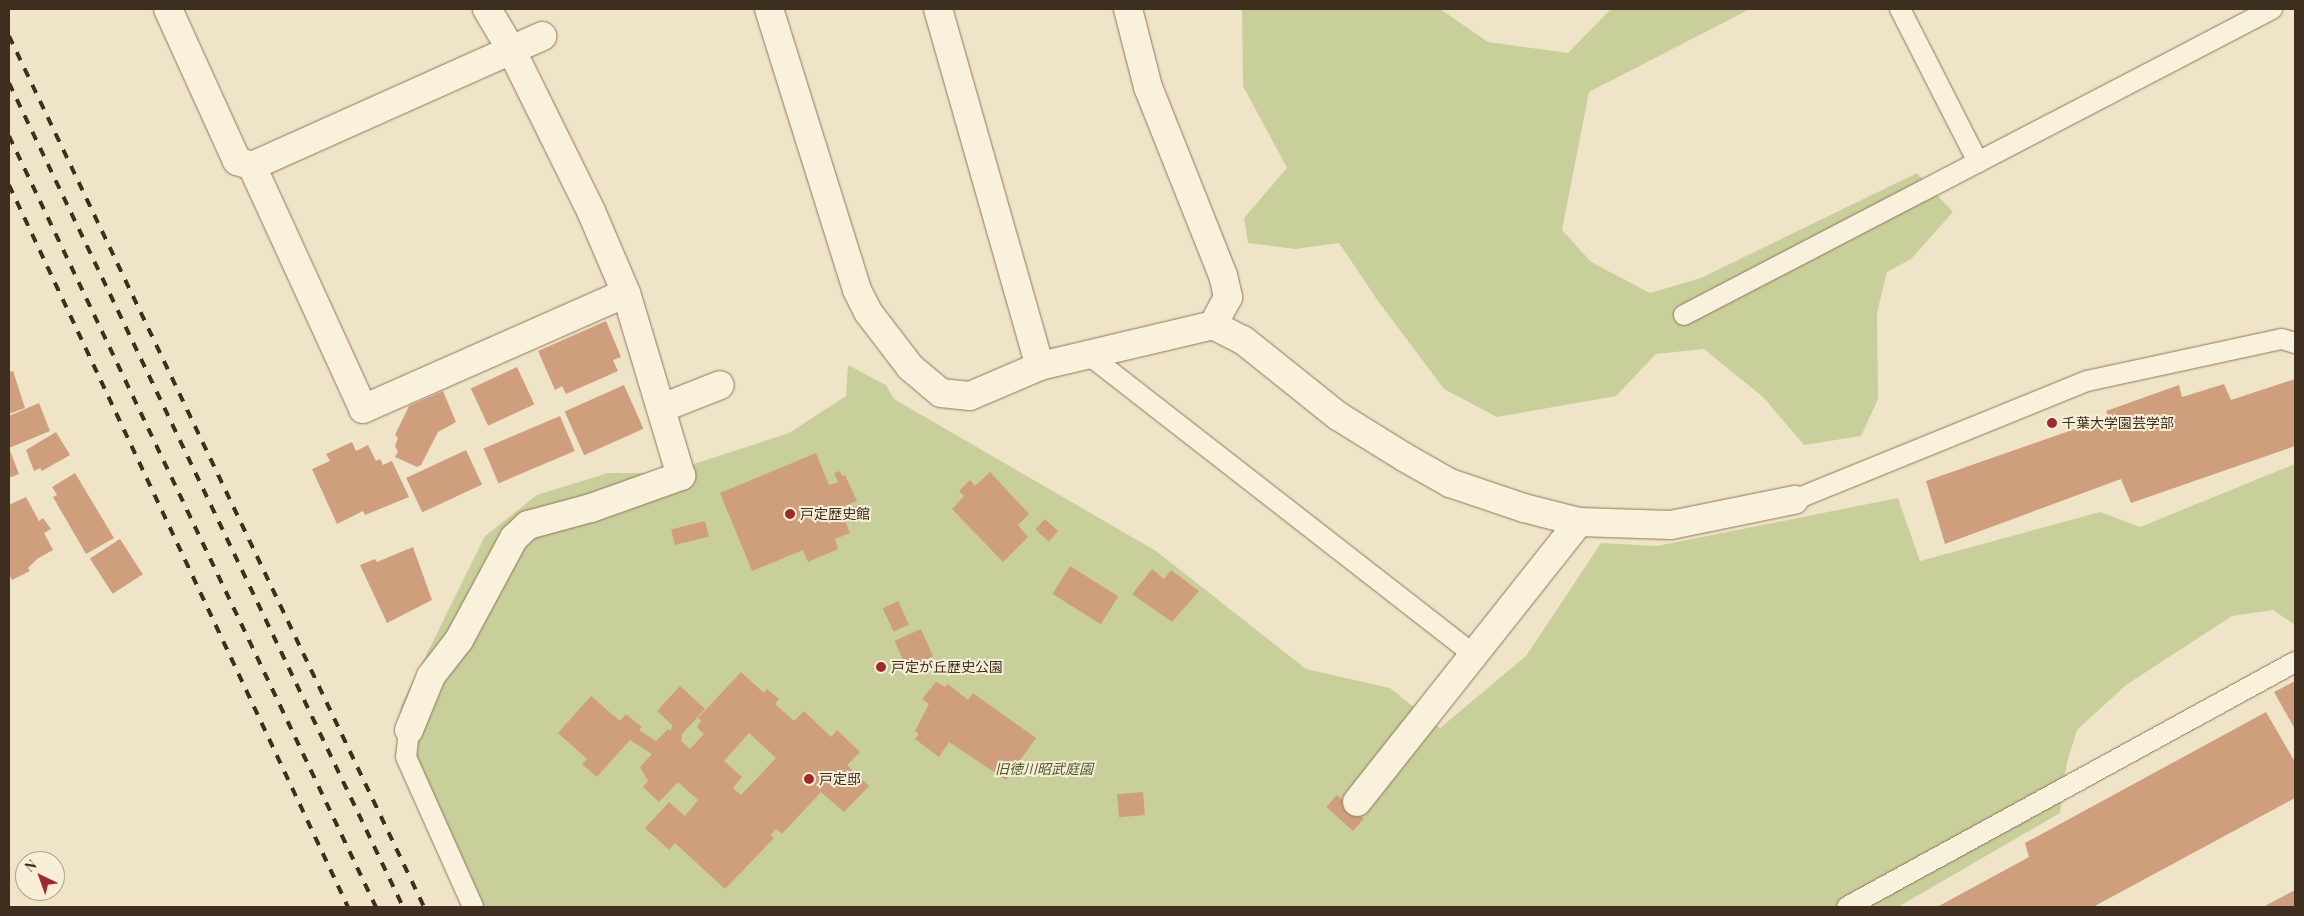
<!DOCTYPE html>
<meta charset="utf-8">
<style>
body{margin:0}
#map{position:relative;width:2304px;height:916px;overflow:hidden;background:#f0e4c8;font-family:"Playfair Display","Noto Sans JP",serif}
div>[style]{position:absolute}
.green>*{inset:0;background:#c9cf9b}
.building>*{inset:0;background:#cf9f7d;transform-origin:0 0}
.roads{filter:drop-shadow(0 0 1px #8d765c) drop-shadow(0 0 1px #8d765c)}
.service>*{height:20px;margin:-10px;padding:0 10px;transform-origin:10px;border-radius:10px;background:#faf1dc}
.minor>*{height:28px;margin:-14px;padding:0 14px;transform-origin:14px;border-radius:14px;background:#faf1dc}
.rail>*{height:4px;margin-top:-2px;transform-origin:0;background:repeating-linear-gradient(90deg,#3d2e20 0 9px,transparent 0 18px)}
.dots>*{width:14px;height:14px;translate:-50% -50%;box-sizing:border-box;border:2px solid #f7eed8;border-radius:50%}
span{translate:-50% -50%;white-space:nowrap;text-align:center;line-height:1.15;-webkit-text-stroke:4px #f7eed8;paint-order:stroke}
.poi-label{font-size:14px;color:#3d2e20}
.left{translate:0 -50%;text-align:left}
.park-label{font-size:14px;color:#4d5a26;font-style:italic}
.frame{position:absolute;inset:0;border:10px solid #3d2e20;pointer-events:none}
.north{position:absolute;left:15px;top:851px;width:50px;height:50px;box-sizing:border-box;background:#f7eed8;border:1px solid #ada18e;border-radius:50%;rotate:318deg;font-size:14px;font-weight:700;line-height:20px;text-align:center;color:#3d2e20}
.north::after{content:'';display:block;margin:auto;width:18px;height:22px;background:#9e2a2b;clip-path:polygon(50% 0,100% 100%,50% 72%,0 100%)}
</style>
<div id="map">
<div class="green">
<i style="clip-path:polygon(1242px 9px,1440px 9px,1488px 42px,1568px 53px,1611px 9px,1750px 9px,1589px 92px,1562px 230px,1591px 262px,1650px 293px,1701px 278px,1917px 173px,1953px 212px,1911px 259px,1887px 272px,1877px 313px,1878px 399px,1861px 436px,1804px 445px,1763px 397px,1704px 349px,1656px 354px,1616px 396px,1497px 417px,1444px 389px,1378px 301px,1339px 243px,1295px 249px,1248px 243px,1244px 218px,1287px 168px,1243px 86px)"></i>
<i style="clip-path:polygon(848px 365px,886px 385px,894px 399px,1156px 551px,1306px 669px,1390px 688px,1440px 728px,1526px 656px,1601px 543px,1657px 546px,1898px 498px,1920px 561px,2100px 512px,2140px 527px,2295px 464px,2295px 625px,2273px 610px,2232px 616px,2126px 685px,2077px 730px,2067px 762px,2060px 813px,1898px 907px,479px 907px,398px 739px,401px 706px,485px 536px,537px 495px,608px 473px,689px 473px,694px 464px,789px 433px,846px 396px)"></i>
</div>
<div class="building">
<i style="clip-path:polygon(606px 321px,621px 357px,613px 360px,618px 371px,566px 394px,562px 386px,555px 390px,538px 351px)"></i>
<i style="left:517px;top:367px;width:41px;height:51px;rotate:65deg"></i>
<i style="clip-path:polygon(13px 371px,25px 408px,9px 414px,9px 372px)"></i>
<i style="clip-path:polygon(2295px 379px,2295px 446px,2131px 503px,2121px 479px,1945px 544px,1926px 481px,2109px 417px,2106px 411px,2179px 385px,2182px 397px,2224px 384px,2231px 400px)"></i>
<i style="left:624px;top:385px;width:48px;height:65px;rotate:66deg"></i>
<i style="clip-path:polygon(443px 391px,456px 422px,438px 432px,421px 465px,417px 467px,395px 457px,398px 452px,395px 446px,398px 438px,395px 435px,409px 406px)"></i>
<i style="clip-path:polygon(39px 403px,50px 431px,9px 448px,19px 474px,9px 478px,9px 416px)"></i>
<i style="left:560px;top:416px;width:38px;height:83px;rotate:67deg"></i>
<i style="clip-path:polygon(56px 432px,70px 455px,42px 471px,40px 468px,34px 471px,26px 450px)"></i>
<i style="clip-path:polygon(352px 442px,356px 451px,368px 445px,376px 461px,380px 459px,383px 465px,392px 461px,409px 497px,365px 515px,363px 511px,337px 524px,312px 469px,330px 461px,326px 454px)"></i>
<i style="left:466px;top:450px;width:38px;height:66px;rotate:65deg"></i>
<i style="clip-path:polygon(816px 453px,829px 485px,838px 482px,834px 473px,840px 471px,842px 476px,845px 475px,857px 501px,840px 508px,850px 533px,835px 539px,838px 549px,808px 562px,803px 550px,752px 571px,720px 493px)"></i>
<i style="clip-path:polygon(990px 472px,1029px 514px,1018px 525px,1028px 537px,1003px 562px,952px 509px,964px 496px,959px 491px,970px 480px,975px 486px)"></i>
<i style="clip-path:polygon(75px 473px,114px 538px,86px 554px,53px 497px,57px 495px,52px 487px)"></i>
<i style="clip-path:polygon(26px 497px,39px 521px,43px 518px,51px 529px,44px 533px,53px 550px,37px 559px,28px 568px,30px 571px,12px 580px,9px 574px,9px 505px)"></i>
<i style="left:860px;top:504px;width:15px;height:14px;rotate:67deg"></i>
<i style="left:1045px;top:519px;width:18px;height:14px;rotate:43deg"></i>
<i style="left:705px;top:521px;width:16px;height:35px;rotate:76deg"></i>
<i style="left:120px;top:539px;width:42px;height:36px;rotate:57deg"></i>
<i style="clip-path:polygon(413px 547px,432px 600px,387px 623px,360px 565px,375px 559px,377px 562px)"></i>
<i style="left:1070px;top:566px;width:57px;height:33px;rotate:32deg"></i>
<i style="clip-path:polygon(1152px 569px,1164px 579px,1171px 570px,1199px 591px,1172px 622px,1132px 594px)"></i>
<i style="left:898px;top:601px;width:26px;height:17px;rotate:65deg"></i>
<i style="left:921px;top:629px;width:30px;height:29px;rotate:66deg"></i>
<i style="clip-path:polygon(evenodd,741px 672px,764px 693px,767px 689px,779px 699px,775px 704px,794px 721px,804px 711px,831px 737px,837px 730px,860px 752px,847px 765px,869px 786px,844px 812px,821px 792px,782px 834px,776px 829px,771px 835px,774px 838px,725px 889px,675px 843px,669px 850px,645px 828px,669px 802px,685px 816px,698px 800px,678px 782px,659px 802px,643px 787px,648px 781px,640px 767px,652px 754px,630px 740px,597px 777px,582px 764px,587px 759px,558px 733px,591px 696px,620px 721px,626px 714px,642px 727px,639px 730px,656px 741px,668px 729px,671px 731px,672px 725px,657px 711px,680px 686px,705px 709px,682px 734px,681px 741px,690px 749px,704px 734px,697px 727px,701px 721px,698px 718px,741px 672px,749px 733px,776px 758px,741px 795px,733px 788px,742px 777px,724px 761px,749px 733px)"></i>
<i style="clip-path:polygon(2295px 681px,2295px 729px,2274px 692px)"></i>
<i style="clip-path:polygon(936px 682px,945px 687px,948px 684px,968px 700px,973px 693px,1036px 738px,1006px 780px,949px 742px,939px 757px,915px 739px,919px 734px,915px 731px,929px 704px,922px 699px)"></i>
<i style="clip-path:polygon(2266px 712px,2295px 762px,2295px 798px,2093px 907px,1937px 907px,2029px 857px,2025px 843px)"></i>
<i style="left:1143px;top:792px;width:23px;height:26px;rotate:85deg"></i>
<i style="left:1337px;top:795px;width:36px;height:16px;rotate:42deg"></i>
<i style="clip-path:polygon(2295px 890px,2295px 907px,2263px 907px)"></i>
</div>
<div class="roads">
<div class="service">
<i style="left:1900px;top:9px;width:172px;rotate:63deg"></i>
<i style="left:1684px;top:315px;width:663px;rotate:-27.49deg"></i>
<i style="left:1089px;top:355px;width:487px;rotate:37.9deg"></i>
<i style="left:1794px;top:500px;width:316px;rotate:-22.1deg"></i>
<i style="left:2087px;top:381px;width:199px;rotate:-12.2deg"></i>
<i style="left:2282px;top:339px;width:14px;rotate:17deg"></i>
<i style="left:409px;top:730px;width:27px;rotate:96deg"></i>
<i style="left:406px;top:757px;width:164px;rotate:65.9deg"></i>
<i style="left:1847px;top:907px;width:511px;rotate:-28.67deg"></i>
</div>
<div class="minor">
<i style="left:168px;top:9px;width:167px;rotate:65.6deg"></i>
<i style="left:237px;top:161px;width:16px;rotate:18deg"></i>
<i style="left:252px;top:166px;width:318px;rotate:-24.1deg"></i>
<i style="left:769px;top:9px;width:294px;rotate:72.6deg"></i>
<i style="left:857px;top:290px;width:25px;rotate:63deg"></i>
<i style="left:868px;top:312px;width:69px;rotate:52.6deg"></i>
<i style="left:910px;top:367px;width:40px;rotate:40deg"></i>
<i style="left:941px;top:393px;width:29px;rotate:6deg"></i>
<i style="left:970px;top:396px;width:76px;rotate:-23.2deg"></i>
<i style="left:1040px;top:366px;width:178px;rotate:-13.3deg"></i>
<i style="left:1213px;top:325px;width:34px;rotate:27deg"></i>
<i style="left:1243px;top:340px;width:122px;rotate:38.7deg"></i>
<i style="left:1338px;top:416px;width:78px;rotate:31.8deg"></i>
<i style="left:1404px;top:457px;width:53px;rotate:29.5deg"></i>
<i style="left:1450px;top:483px;width:78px;rotate:18.7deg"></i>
<i style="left:1524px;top:508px;width:57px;rotate:14.3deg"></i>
<i style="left:1579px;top:522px;width:92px;rotate:1.9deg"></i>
<i style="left:1671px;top:525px;width:126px;rotate:-11.5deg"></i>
<i style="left:938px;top:9px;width:371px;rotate:74.1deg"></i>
<i style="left:1128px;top:9px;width:81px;rotate:75.6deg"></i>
<i style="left:1148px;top:87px;width:202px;rotate:68.3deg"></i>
<i style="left:1223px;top:275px;width:23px;rotate:77deg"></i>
<i style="left:1228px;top:297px;width:32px;rotate:118deg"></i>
<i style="left:252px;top:166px;width:267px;rotate:65.4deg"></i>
<i style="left:363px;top:409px;width:287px;rotate:-23.8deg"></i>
<i style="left:662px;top:408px;width:62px;rotate:-21.6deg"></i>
<i style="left:409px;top:730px;width:58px;rotate:-67.8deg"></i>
<i style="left:431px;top:676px;width:46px;rotate:-52.1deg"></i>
<i style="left:459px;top:640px;width:116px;rotate:-61.7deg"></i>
<i style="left:514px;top:538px;width:19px;rotate:-43deg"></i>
<i style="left:528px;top:525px;width:65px;rotate:-15.1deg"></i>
<i style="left:591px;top:508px;width:96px;rotate:-19.6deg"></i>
<i style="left:681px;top:476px;width:191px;rotate:-106.7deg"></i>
<i style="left:626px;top:293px;width:89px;rotate:-113.1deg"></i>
<i style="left:591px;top:211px;width:178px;rotate:-116.3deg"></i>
<i style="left:512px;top:51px;width:49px;rotate:-120.8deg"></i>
<i style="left:1357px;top:802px;width:357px;rotate:-51.6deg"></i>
</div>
</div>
<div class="rail">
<i style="left:9px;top:36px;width:965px;rotate:64.52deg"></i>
<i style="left:9px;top:83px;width:913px;rotate:64.44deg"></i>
<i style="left:9px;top:136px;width:854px;rotate:64.55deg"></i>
<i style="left:9px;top:185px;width:798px;rotate:64.85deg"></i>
</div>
<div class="dots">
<i style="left:2052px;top:423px;background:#9e2a2b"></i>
<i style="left:790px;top:514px;background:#9e2a2b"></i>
<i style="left:881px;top:667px;background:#9e2a2b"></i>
<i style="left:809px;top:779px;background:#9e2a2b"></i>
</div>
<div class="poi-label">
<span class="left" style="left:2062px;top:423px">千葉大学園芸学部</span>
<span class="left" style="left:800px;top:514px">戸定歴史館</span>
<span class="left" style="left:891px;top:667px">戸定が丘歴史公園</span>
<span class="left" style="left:819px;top:779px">戸定邸</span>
</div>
<div class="park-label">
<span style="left:1044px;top:769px">旧徳川昭武庭園</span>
</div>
<div class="frame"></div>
<div class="north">N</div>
</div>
